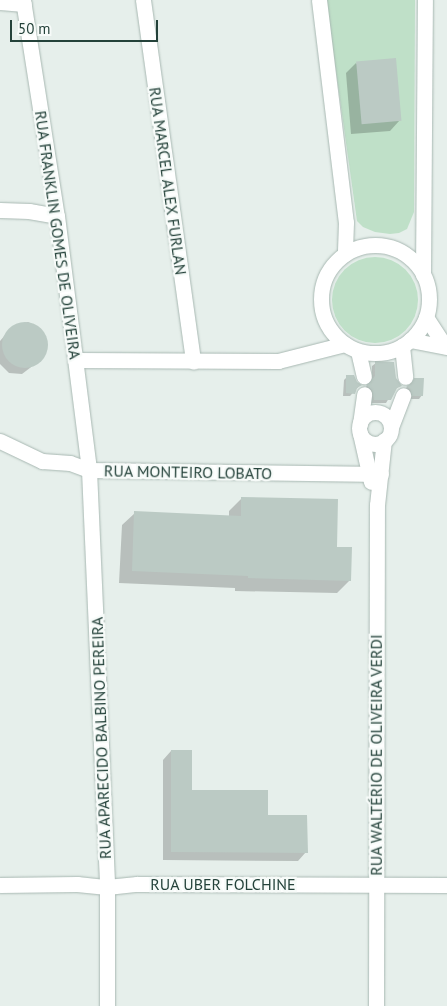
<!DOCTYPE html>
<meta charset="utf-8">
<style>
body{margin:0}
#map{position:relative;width:447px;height:1006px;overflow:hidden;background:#e6efeb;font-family:"PT Sans",sans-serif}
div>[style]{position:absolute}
.green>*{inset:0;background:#bfe0c8}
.round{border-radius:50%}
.shadow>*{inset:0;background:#0003}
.building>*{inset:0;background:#bbcac4;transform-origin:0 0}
.roads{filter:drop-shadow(0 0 1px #a8b8b2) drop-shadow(0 0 1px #a8b8b2)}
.minor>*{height:15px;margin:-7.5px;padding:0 7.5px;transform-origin:7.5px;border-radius:7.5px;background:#fff}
.minor>.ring{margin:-7.5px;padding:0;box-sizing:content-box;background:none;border:15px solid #fff;border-radius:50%}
span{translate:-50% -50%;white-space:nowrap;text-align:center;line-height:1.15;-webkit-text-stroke:4.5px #f7fbf9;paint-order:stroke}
.street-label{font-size:16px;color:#24423a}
.scale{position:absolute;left:10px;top:20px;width:148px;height:22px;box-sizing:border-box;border:2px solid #24423a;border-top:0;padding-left:6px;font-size:15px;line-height:18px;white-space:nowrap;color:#24423a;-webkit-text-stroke:4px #f7fbf9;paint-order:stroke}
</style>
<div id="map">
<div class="green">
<i style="clip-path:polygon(326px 0,415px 0,414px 212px,407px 229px,399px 233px,390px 234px,375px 232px,363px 227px,357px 221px)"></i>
<i class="round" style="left:332px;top:257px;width:86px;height:86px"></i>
</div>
<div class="shadow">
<i style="clip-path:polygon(356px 63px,400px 120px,390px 131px,351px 134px,346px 73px)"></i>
<i style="clip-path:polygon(28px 322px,41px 329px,47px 344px,43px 358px,22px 374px,9px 373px,0 364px,0 341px,12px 327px)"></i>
<i style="clip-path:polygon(376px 363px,400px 386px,394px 390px,386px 403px,371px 403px,369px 393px,364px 389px,372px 380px,372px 366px)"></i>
<i style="clip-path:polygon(347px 377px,360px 385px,350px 396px,343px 396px,344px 380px)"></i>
<i style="clip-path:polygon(415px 379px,422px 395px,419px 399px,409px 399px,404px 390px)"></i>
<i style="clip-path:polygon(242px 498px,350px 580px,337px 593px,235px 591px,235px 588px,119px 583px,122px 525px,135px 513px,229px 517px,229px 511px)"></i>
<i style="clip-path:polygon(171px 751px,191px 791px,267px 816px,306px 852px,298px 861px,163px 860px,163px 760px)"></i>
</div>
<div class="building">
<i style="left:396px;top:58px;width:63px;height:40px;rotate:85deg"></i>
<i class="round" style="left:2px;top:322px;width:46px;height:46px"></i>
<i style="clip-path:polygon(375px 361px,394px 362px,396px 378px,402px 386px,397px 388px,391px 400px,374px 400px,372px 390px,366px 385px,375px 376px)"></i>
<i style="clip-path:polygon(346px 375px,354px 375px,357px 382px,362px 385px,357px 388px,355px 394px,346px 393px)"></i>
<i style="clip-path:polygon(414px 378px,424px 378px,423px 396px,412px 396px,410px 389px,406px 386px,411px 384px)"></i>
<i style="clip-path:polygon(241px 497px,338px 499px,337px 547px,352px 547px,351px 581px,248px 578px,248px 576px,132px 571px,134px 511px,241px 516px)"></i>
<i style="clip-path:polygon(171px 750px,192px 750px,192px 790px,268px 790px,268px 815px,307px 815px,308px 853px,171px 852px)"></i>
</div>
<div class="roads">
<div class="minor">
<i style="left:23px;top:0;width:219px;rotate:81.1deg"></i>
<i style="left:57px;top:216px;width:256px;rotate:82.8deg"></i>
<i style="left:89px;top:470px;width:417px;rotate:87.5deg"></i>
<i style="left:107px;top:887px;width:119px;rotate:90deg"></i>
<i style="left:143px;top:0;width:365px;rotate:82.1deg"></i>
<i style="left:319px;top:0;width:224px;rotate:83.1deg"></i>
<i style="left:346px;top:222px;width:32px;rotate:92deg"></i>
<i style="left:0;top:2px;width:24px;rotate:5deg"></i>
<i style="left:0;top:210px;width:29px;rotate:2deg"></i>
<i style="left:29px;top:211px;width:28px;rotate:10deg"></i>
<i class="ring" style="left:321px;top:245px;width:93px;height:93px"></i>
<i style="left:423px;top:275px;width:275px;rotate:-89.6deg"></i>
<i style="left:426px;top:317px;width:35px;rotate:57deg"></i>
<i style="left:410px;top:340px;width:38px;rotate:11deg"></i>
<i style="left:402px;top:346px;width:31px;rotate:84deg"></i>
<i style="left:358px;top:351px;width:26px;rotate:77deg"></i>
<i style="left:75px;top:360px;width:203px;rotate:0.3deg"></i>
<i style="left:278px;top:361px;width:69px;rotate:-14.2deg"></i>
<i class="ring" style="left:359px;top:412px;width:17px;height:17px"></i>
<i style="left:360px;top:424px;width:30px;rotate:-82deg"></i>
<i style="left:391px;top:427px;width:34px;rotate:-69deg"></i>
<i style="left:360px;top:433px;width:50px;rotate:77.3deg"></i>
<i style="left:0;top:441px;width:47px;rotate:25.5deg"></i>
<i style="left:42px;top:461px;width:28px;rotate:4deg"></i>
<i style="left:70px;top:463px;width:20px;rotate:20deg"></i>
<i style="left:89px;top:470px;width:292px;rotate:0.8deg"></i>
<i style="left:0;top:885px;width:77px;rotate:-0.7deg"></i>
<i style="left:77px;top:884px;width:30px;rotate:6deg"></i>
<i style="left:107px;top:887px;width:30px;rotate:-6deg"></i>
<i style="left:137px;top:884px;width:310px;rotate:0.2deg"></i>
<i style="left:376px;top:1006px;width:501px;rotate:-89.89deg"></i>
<i style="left:377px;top:505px;width:65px;rotate:-83.9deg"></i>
</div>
</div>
<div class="street-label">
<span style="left:168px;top:181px;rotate:82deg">RUA MARCEL ALEX FURLAN</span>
<span style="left:58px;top:235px;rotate:82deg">RUA FRANKLIN GOMES DE OLIVEIRA</span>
<span style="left:188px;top:472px;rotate:1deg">RUA MONTEIRO LOBATO</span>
<span style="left:101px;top:738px;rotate:-92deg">RUA APARECIDO BALBINO PEREIRA</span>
<span style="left:376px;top:755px;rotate:-90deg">RUA WALTÉRIO DE OLIVEIRA VERDI</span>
<span style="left:223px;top:884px">RUA UBER FOLCHINE</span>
</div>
<div class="scale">50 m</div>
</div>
